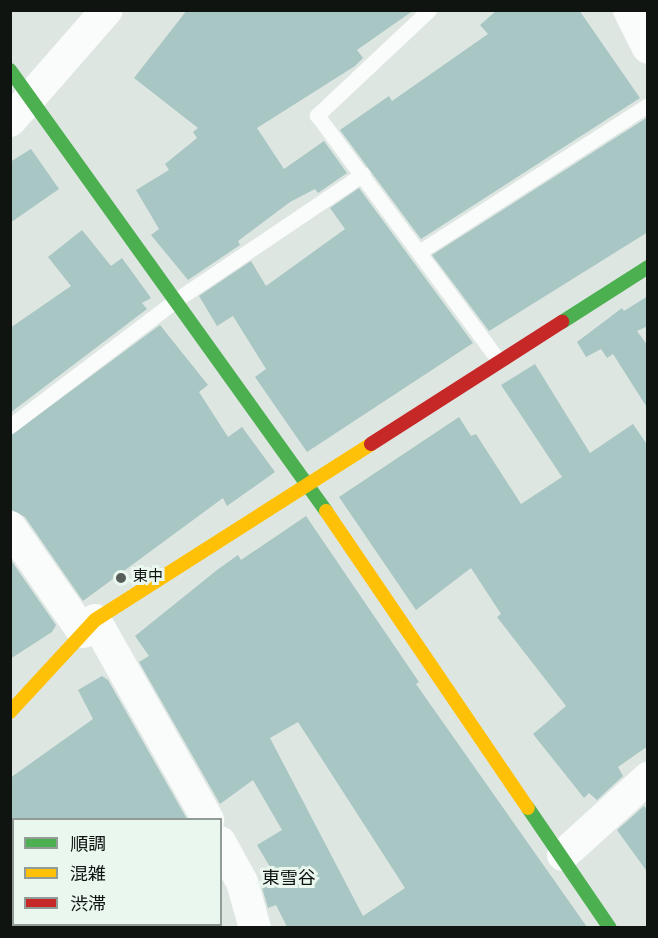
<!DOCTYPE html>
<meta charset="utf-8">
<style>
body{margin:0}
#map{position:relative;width:658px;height:938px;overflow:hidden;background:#dee6e2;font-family:Overpass,"Noto Sans JP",sans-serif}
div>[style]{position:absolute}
.building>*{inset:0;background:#a8c6c3}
.lane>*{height:15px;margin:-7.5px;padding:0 7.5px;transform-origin:7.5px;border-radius:7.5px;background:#fafbfb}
.street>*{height:32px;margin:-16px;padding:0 16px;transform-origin:16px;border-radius:16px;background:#fafbfb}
.fast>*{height:14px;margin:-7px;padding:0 7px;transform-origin:7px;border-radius:7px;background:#4caf50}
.slow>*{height:14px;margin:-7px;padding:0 7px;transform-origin:7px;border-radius:7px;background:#ffc107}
.jam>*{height:14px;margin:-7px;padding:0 7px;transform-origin:7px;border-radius:7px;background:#c62828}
.dots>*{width:16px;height:16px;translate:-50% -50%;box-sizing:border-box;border:3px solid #e9f7ee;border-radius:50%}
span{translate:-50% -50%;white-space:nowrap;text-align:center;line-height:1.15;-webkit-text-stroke:6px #e9f7ee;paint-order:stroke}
.poi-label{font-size:15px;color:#0f1411}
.left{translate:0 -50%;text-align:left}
.quarter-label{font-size:18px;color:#0f1411}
.frame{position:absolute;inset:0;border:12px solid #0f1411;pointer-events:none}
.legend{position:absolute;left:12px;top:818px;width:210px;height:108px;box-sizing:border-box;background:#e9f7ee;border:2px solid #929c96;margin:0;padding:8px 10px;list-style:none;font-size:18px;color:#0f1411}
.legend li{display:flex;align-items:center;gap:12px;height:30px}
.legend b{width:30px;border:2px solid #929c96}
</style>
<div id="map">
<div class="building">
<i style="clip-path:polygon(187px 10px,414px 10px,357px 50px,363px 58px,355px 66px,257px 128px,284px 169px,324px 141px,347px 173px,318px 193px,315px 189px,290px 202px,238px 241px,240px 245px,188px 280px,151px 235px,159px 229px,136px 190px,169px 170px,165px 164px,197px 138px,193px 132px,198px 128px,134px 78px)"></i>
<i style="clip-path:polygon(497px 10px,579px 10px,640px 98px,421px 239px,340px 130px,389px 96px,392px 101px,488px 34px,480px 25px)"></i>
<i style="clip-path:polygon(648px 117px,648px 232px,489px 331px,432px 255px)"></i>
<i style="clip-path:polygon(31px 149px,59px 189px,10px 223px,10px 162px)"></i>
<i style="clip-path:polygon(359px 188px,473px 343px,307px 452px,255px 377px,266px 369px,233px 316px,217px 326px,199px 296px,251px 261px,266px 286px,345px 229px,330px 208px)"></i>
<i style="clip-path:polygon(82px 230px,111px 266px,122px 258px,151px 298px,142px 303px,147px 309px,10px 413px,10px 328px,71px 286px,48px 257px)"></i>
<i style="clip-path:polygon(648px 296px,648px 326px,637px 331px,648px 346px,648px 409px,613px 354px,607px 358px,601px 349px,586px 357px,577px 342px,622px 308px,624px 311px)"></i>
<i style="clip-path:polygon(160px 325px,208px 385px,199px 392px,228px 437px,242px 427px,275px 472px,227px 506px,223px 498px,83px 601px,25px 517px,10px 509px,10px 436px)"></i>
<i style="clip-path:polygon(535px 364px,590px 453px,633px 424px,648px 446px,648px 746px,618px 767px,623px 776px,597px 800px,589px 793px,584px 798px,533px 734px,566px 706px,497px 617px,501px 614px,471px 568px,416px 610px,339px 497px,459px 417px,471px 436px,476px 434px,521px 504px,562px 477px,501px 385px)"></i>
<i style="clip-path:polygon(evenodd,306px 516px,419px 682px,416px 684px,587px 927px,287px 927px,276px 905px,268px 908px,261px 884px,276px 877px,257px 845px,282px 830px,253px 780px,220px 804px,139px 662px,149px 656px,135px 636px,217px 570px,238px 555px,241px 560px,306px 516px,298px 722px,405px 888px,363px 916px,270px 738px,298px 722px)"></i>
<i style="clip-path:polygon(10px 559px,56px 625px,52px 632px,10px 659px)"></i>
<i style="clip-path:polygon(102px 676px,108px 680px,187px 819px,10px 819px,10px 778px,93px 719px,78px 690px)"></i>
<i style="clip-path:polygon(644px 806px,648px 811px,648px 873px,617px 830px)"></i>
</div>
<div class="lane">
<i style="left:429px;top:10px;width:154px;rotate:136.8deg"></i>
<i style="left:317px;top:115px;width:305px;rotate:53.5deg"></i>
<i style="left:419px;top:252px;width:272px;rotate:-32.7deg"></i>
<i style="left:10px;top:426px;width:208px;rotate:-37.2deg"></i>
<i style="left:176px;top:300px;width:225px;rotate:-34deg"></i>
</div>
<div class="street">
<i style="left:629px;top:10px;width:42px;rotate:63.4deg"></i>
<i style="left:10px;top:121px;width:147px;rotate:-48.9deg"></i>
<i style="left:10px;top:527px;width:128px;rotate:55.2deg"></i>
<i style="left:95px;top:620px;width:230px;rotate:60.5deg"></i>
<i style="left:220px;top:842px;width:46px;rotate:61.2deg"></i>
<i style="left:242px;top:882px;width:48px;rotate:74.2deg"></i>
<i style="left:563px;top:855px;width:115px;rotate:-42.2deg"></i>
<i style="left:136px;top:928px;width:8px;rotate:-30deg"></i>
</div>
<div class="fast">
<i style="left:10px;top:70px;width:543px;rotate:54.38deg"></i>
<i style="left:562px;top:322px;width:102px;rotate:-32.6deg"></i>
<i style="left:528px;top:808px;width:145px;rotate:55.7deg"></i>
</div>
<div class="slow">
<i style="left:326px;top:511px;width:359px;rotate:55.8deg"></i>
<i style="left:10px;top:712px;width:125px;rotate:-47.3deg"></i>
<i style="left:95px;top:620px;width:327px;rotate:-32.5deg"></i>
</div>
<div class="jam">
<i style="left:371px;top:444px;width:227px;rotate:-32.6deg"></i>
</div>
<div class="dots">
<i style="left:121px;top:578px;background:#575e5a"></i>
</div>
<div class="poi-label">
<span class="left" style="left:133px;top:578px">東中</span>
</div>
<div class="quarter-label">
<span style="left:289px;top:880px">東雪谷</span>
</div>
<div class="frame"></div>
<ul class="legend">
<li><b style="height:8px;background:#4caf50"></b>順調</li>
<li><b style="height:8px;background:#ffc107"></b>混雑</li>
<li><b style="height:8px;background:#c62828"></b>渋滞</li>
</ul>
</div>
